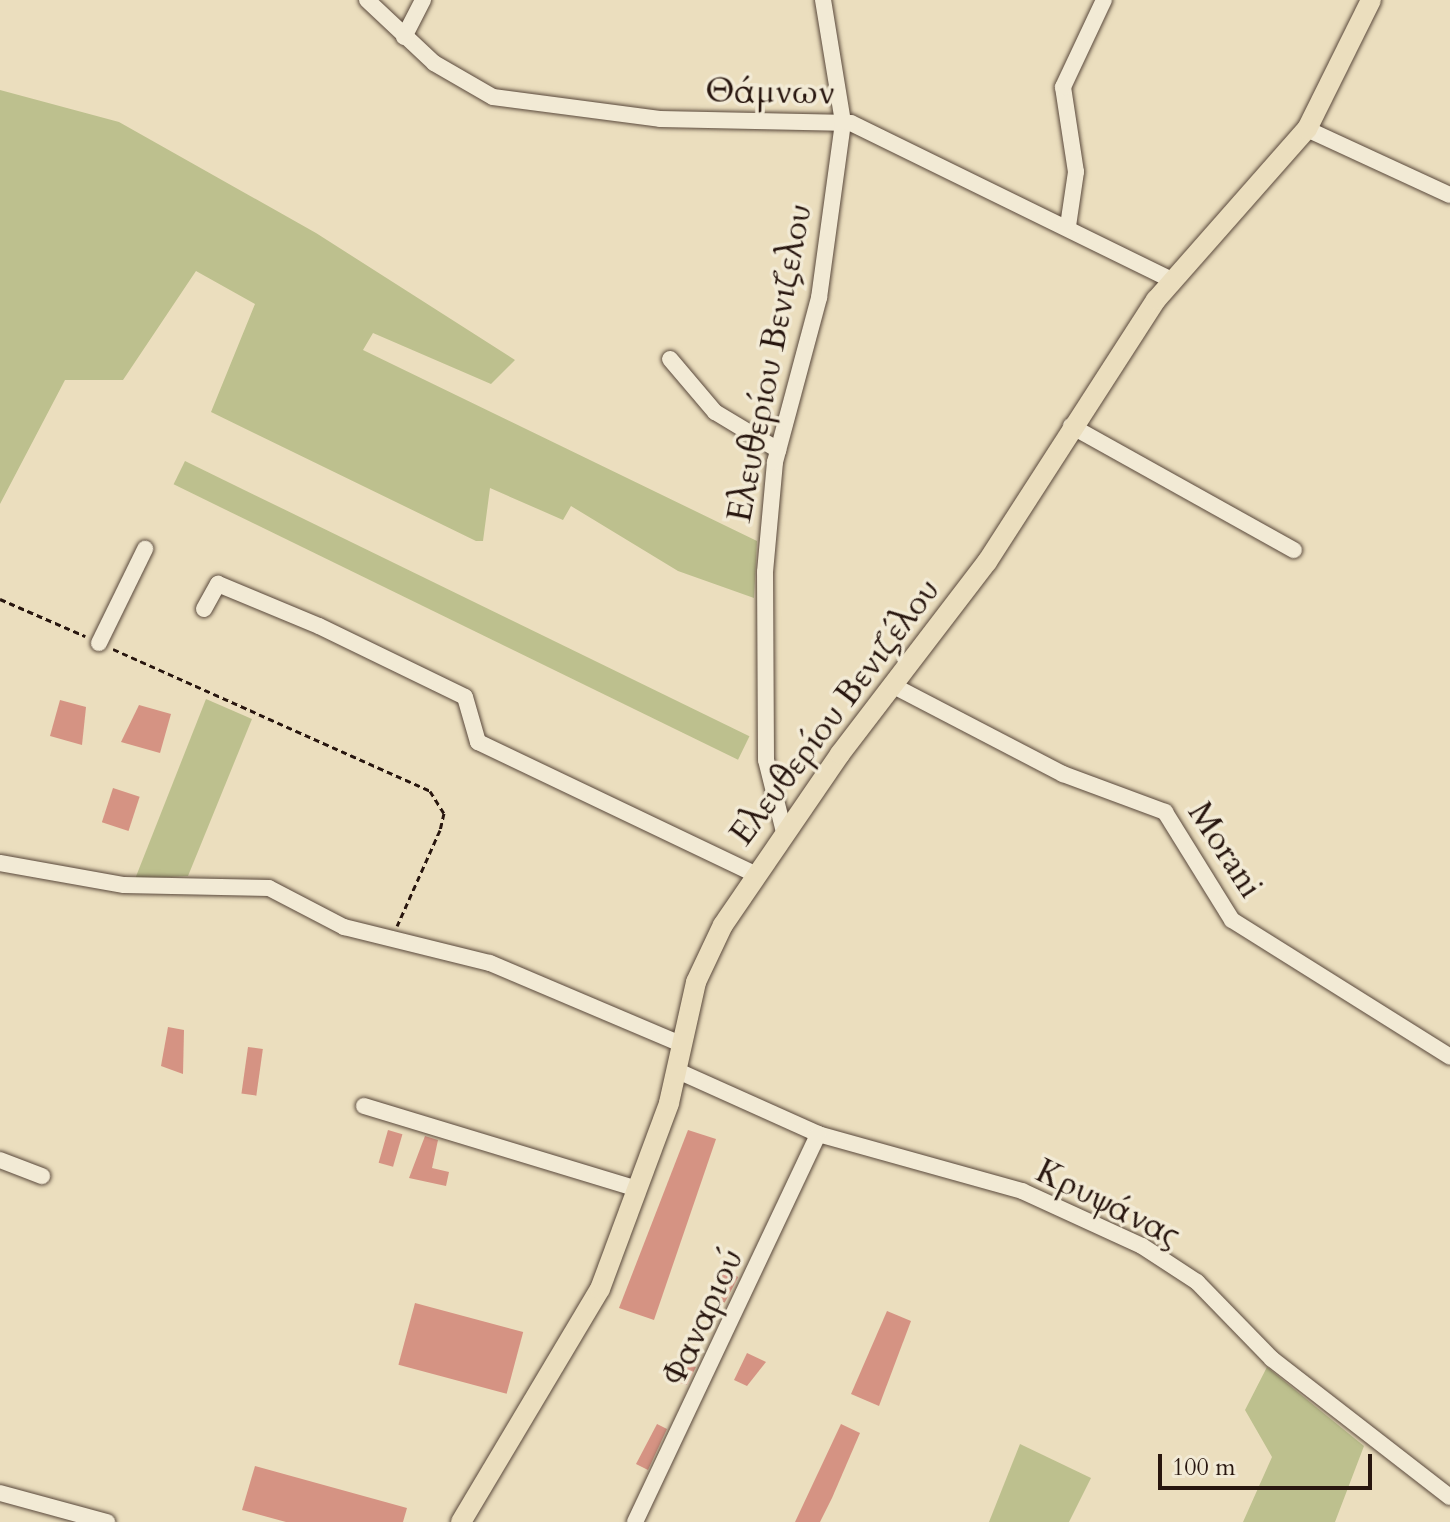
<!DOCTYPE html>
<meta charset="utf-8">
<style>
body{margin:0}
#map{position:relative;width:1450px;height:1522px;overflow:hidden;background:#ebdebe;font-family:Cardo,serif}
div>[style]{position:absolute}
.green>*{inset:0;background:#bdc08e;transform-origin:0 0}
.building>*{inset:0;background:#d59383;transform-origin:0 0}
.path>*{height:3px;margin-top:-1.5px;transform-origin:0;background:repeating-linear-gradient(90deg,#28160f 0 6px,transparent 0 10px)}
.roads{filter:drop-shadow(0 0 2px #59483b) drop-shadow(0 0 2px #59483b)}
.minor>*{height:16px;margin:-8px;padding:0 8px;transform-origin:8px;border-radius:8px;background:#f2ead5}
.major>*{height:20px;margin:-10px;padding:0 10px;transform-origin:10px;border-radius:10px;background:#ebdebe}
span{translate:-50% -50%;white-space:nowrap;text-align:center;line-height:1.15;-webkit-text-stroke:7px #f2ead5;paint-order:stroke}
.street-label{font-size:34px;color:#28160f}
.scale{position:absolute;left:1158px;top:1454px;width:214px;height:36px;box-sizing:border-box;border:4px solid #28160f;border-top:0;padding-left:10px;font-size:24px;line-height:28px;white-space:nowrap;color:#28160f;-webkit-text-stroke:6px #f2ead5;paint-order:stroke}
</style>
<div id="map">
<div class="green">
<i style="clip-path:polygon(0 90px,119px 122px,316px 233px,515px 360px,491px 384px,373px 333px,363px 350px,757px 541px,754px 598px,678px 571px,571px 506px,563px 520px,490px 488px,483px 541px,476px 541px,211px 412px,255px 304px,196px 271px,123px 380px,65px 380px,0 504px)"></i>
<i style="left:185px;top:461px;width:628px;height:26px;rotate:26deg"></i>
<i style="clip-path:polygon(206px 699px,252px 719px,188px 876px,135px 879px)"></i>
<i style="clip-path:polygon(1267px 1367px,1364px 1446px,1335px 1522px,1243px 1522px,1272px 1457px,1245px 1410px)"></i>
<i style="clip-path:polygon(1020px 1444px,1091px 1478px,1069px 1522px,989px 1522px)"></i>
</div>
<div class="building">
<i style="clip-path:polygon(60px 700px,86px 707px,82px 745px,50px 736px)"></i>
<i style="clip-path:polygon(139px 705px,171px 714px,160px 753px,121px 742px)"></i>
<i style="left:113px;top:788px;width:28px;height:36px;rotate:18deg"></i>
<i style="clip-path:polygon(168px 1027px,184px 1030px,183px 1074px,161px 1066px)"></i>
<i style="left:248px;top:1047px;width:15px;height:47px;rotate:8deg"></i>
<i style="left:388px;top:1130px;width:15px;height:34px;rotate:16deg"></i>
<i style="clip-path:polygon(688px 1130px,716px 1139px,654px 1320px,619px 1308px)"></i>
<i style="clip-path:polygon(425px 1136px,438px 1140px,432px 1168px,449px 1172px,446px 1186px,409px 1178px)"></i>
<i style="left:725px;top:1270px;width:15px;height:29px;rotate:28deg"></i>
<i style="left:415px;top:1303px;width:112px;height:64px;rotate:15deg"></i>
<i style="clip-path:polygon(887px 1311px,911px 1321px,879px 1406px,851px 1394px)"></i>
<i style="clip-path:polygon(747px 1353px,766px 1362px,747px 1386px,734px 1380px)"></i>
<i style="clip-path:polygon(675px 1361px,696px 1367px,687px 1385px,669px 1380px)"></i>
<i style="clip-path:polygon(657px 1424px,667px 1429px,648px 1470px,636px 1464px)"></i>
<i style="clip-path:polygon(841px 1424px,860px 1433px,832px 1498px,820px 1522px,795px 1522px)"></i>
<i style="clip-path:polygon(255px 1466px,407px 1508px,403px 1522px,286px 1522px,242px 1510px)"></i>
</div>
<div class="path">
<i style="left:0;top:599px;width:93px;rotate:23.5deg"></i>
<i style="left:113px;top:649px;width:347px;rotate:24.1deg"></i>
<i style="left:430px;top:791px;width:26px;rotate:58deg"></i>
<i style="left:444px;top:813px;width:17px;rotate:103deg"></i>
<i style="left:440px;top:830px;width:105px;rotate:114.1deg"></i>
</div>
<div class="roads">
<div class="minor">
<i style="left:367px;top:0;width:92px;rotate:43.2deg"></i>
<i style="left:434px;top:63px;width:68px;rotate:30deg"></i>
<i style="left:493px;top:97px;width:168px;rotate:7.5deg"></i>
<i style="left:660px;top:119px;width:191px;rotate:1.2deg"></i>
<i style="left:851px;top:123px;width:357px;rotate:26.1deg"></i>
<i style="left:404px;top:37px;width:42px;rotate:-62.8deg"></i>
<i style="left:1307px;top:129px;width:157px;rotate:24.8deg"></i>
<i style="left:1068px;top:226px;width:55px;rotate:-81.6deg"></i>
<i style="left:1076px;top:172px;width:86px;rotate:-98.7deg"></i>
<i style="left:1063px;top:87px;width:96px;rotate:-64.8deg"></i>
<i style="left:670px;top:359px;width:70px;rotate:49.7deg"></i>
<i style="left:715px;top:412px;width:74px;rotate:31.1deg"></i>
<i style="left:1071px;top:426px;width:255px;rotate:29.1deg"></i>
<i style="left:204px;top:609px;width:29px;rotate:-61deg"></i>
<i style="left:218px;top:584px;width:109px;rotate:22.6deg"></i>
<i style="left:319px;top:626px;width:162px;rotate:25.9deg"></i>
<i style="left:465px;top:697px;width:47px;rotate:73.9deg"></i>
<i style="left:478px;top:742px;width:307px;rotate:25.5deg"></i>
<i style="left:99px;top:643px;width:105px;rotate:-63.9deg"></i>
<i style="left:892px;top:685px;width:193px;rotate:27.5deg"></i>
<i style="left:1063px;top:774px;width:109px;rotate:20.4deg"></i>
<i style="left:1165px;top:812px;width:127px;rotate:58.2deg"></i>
<i style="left:1232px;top:920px;width:257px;rotate:32.1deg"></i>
<i style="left:784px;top:832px;width:74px;rotate:-104deg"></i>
<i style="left:766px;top:760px;width:188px;rotate:-90.3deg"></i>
<i style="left:765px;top:572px;width:110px;rotate:-84.8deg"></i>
<i style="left:775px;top:462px;width:170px;rotate:-75deg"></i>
<i style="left:819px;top:298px;width:178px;rotate:-82.2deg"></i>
<i style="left:843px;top:122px;width:124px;rotate:-99.3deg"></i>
<i style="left:0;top:863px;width:126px;rotate:10.1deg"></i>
<i style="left:124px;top:885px;width:145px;rotate:1.2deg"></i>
<i style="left:269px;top:888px;width:85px;rotate:27.5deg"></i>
<i style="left:344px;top:927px;width:150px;rotate:13.9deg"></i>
<i style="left:490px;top:963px;width:207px;rotate:23deg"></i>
<i style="left:678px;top:1071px;width:154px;rotate:24.2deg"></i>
<i style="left:818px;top:1134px;width:212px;rotate:15.6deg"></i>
<i style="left:1022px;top:1191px;width:132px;rotate:24.6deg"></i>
<i style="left:1142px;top:1246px;width:66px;rotate:33.2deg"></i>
<i style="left:1197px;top:1282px;width:107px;rotate:45.8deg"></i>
<i style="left:1272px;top:1359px;width:225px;rotate:37.8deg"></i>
<i style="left:364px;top:1106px;width:286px;rotate:16.9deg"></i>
<i style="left:0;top:1160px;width:45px;rotate:20.9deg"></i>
<i style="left:0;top:1493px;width:111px;rotate:15.2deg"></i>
<i style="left:635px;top:1522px;width:429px;rotate:-64.7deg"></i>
</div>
<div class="major">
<i style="left:461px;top:1522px;width:271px;rotate:-59.2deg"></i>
<i style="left:600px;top:1289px;width:198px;rotate:-69.6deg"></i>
<i style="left:669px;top:1103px;width:124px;rotate:-77.4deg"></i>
<i style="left:696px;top:982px;width:63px;rotate:-64.7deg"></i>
<i style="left:723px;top:925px;width:207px;rotate:-55.6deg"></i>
<i style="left:840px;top:754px;width:242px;rotate:-52.6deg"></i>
<i style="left:987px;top:562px;width:312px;rotate:-57.2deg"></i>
<i style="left:1156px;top:300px;width:228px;rotate:-48.6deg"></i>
<i style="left:1307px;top:129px;width:144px;rotate:-63.6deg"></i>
</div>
</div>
<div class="street-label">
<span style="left:770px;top:92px;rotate:1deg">Θάμνων</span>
<span style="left:770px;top:363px;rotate:-79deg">Ελευθερίου Βενιζελου</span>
<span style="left:835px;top:712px;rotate:-53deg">Ελευθερίου Βενιζέλου</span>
<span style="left:1225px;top:850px;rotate:57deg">Morani</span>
<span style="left:1108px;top:1203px;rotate:26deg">Κρυψάνας</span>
<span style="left:703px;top:1317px;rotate:-65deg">Φαναριού</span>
</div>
<div class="scale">100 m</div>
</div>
